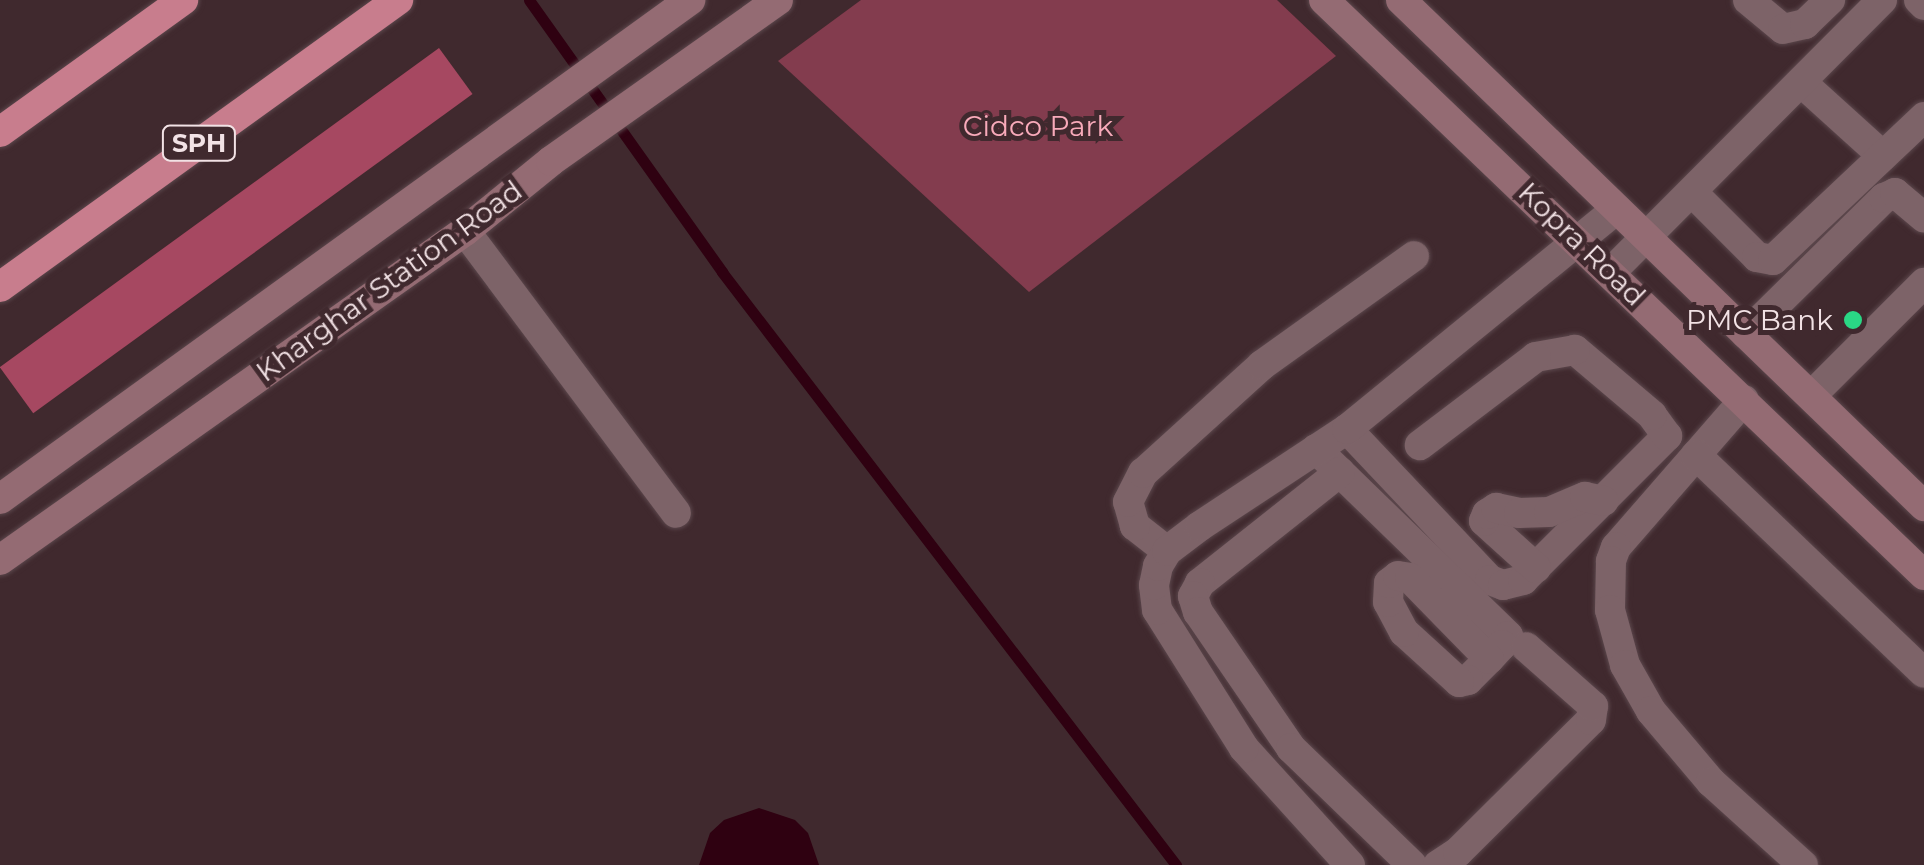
<!DOCTYPE html>
<style>
body{margin:0}
#map{position:relative;width:1924px;height:865px;overflow:hidden;background:#40292e;font-family:Montserrat,sans-serif}
div>[style]{position:absolute}
.green>*{inset:0;background:#833c4e}
.forest>*{inset:0;background:#a64861;transform-origin:0 0}
.water>*{inset:0;background:#2f0111}
.stream>*{height:11px;margin:-5.5px;padding:0 5.5px;transform-origin:5.5px;border-radius:5.5px;background:#2f0111}
.roads{filter:drop-shadow(0 0 2px #5b474c) drop-shadow(0 0 2px #5b474c)}
.street>*{height:30px;margin:-15px;padding:0 15px;transform-origin:15px;border-radius:15px;background:#7d6368}
.secondary>*{height:30px;margin:-15px;padding:0 15px;transform-origin:15px;border-radius:15px;background:#946b73}
.highway>*{height:30px;margin:-15px;padding:0 15px;transform-origin:15px;border-radius:15px;background:#c87d8d}
.dots>*{width:28px;height:28px;translate:-50% -50%;box-sizing:border-box;border:5px solid #40292e;border-radius:50%}
span{translate:-50% -50%;white-space:nowrap;text-align:center;line-height:1.15;-webkit-text-stroke:10px #40292e;paint-order:stroke}
.shield-label span{padding:2px 8px;background:#40292e;border:2px solid;border-radius:8px;-webkit-text-stroke-width:0}
.shield-label{font-size:25px;color:#f2e2e5;font-weight:700}
.park-label{font-size:28px;color:#f8aaba}
.street-label{font-size:28px;color:#f2e2e5}
.poi-label{font-size:28px;color:#f2e2e5}
.right{translate:-100% -50%;text-align:right}
</style>
<div id="map">
<div class="green">
<i style="clip-path:polygon(861px 0,1277px 0,1336px 56px,1029px 292px,778px 61px)"></i>
</div>
<div class="forest">
<i style="left:439px;top:48px;width:57px;height:543px;rotate:54deg"></i>
</div>
<div class="water">
<i style="clip-path:polygon(759px 808px,795px 820px,808px 833px,819px 865px,699px 865px,710px 833px,724px 820px)"></i>
</div>
<div class="stream">
<i style="left:529px;top:0;width:334px;rotate:54.6deg"></i>
<i style="left:722px;top:272px;width:747px;rotate:52.56deg"></i>
</div>
<div class="roads">
<div class="street">
<i style="left:1748px;top:0;width:45px;rotate:39.6deg"></i>
<i style="left:1783px;top:29px;width:23px;rotate:-13deg"></i>
<i style="left:1805px;top:24px;width:35px;rotate:-44deg"></i>
<i style="left:1919px;top:0;width:7px;rotate:45deg"></i>
<i style="left:1801px;top:82px;width:110px;rotate:42.1deg"></i>
<i style="left:1692px;top:192px;width:92px;rotate:45deg"></i>
<i style="left:1757px;top:257px;width:16px;rotate:11deg"></i>
<i style="left:1773px;top:260px;width:208px;rotate:-43.4deg"></i>
<i style="left:465px;top:231px;width:352px;rotate:53.2deg"></i>
<i style="left:1611px;top:272px;width:384px;rotate:-45.1deg"></i>
<i style="left:1746px;top:334px;width:194px;rotate:-44.6deg"></i>
<i style="left:1884px;top:198px;width:12px;rotate:-24deg"></i>
<i style="left:1895px;top:193px;width:38px;rotate:40deg"></i>
<i style="left:1811px;top:396px;width:160px;rotate:-45deg"></i>
<i style="left:1744px;top:400px;width:195px;rotate:131deg"></i>
<i style="left:1616px;top:547px;width:15px;rotate:110deg"></i>
<i style="left:1611px;top:561px;width:49px;rotate:91.2deg"></i>
<i style="left:1610px;top:610px;width:57px;rotate:74.7deg"></i>
<i style="left:1625px;top:665px;width:53px;rotate:60.5deg"></i>
<i style="left:1651px;top:711px;width:93px;rotate:49.8deg"></i>
<i style="left:1711px;top:782px;width:124px;rotate:42.1deg"></i>
<i style="left:1347px;top:429px;width:208px;rotate:46.6deg"></i>
<i style="left:1490px;top:580px;width:14px;rotate:21deg"></i>
<i style="left:1503px;top:585px;width:21px;rotate:-14deg"></i>
<i style="left:1523px;top:580px;width:204px;rotate:-45deg"></i>
<i style="left:1667px;top:436px;width:26px;rotate:-126deg"></i>
<i style="left:1652px;top:415px;width:101px;rotate:-139.8deg"></i>
<i style="left:1575px;top:350px;width:40px;rotate:170deg"></i>
<i style="left:1536px;top:357px;width:146px;rotate:142.8deg"></i>
<i style="left:1316px;top:449px;width:268px;rotate:44.2deg"></i>
<i style="left:1508px;top:636px;width:11px;rotate:124deg"></i>
<i style="left:1502px;top:645px;width:19px;rotate:133deg"></i>
<i style="left:1489px;top:659px;width:30px;rotate:135deg"></i>
<i style="left:1468px;top:680px;width:9px;rotate:167deg"></i>
<i style="left:1459px;top:682px;width:74px;rotate:-137.7deg"></i>
<i style="left:1404px;top:632px;width:34px;rotate:-118deg"></i>
<i style="left:1388px;top:602px;width:19px;rotate:-87deg"></i>
<i style="left:1389px;top:583px;width:11px;rotate:-38deg"></i>
<i style="left:1398px;top:576px;width:12px;rotate:9deg"></i>
<i style="left:1410px;top:578px;width:113px;rotate:45.7deg"></i>
<i style="left:1696px;top:455px;width:315px;rotate:43.7deg"></i>
<i style="left:1340px;top:472px;width:179px;rotate:141.6deg"></i>
<i style="left:1200px;top:583px;width:15px;rotate:118deg"></i>
<i style="left:1193px;top:596px;width:17px;rotate:73deg"></i>
<i style="left:1198px;top:612px;width:165px;rotate:55.6deg"></i>
<i style="left:1291px;top:748px;width:168px;rotate:44deg"></i>
<i style="left:1167px;top:551px;width:41px;rotate:-142deg"></i>
<i style="left:1135px;top:526px;width:25px;rotate:-106deg"></i>
<i style="left:1128px;top:502px;width:33px;rotate:-63deg"></i>
<i style="left:1143px;top:473px;width:161px;rotate:-42.2deg"></i>
<i style="left:1262px;top:365px;width:187px;rotate:-35.6deg"></i>
<i style="left:1536px;top:568px;width:70px;rotate:-137.9deg"></i>
<i style="left:1484px;top:521px;width:8px;rotate:-67deg"></i>
<i style="left:1487px;top:514px;width:11px;rotate:-34deg"></i>
<i style="left:1496px;top:508px;width:24px;rotate:12deg"></i>
<i style="left:1519px;top:513px;width:30px;rotate:-2deg"></i>
<i style="left:1549px;top:512px;width:39px;rotate:-23deg"></i>
<i style="left:1585px;top:497px;width:19px;rotate:12deg"></i>
<i style="left:1350px;top:865px;width:158px;rotate:-132.2deg"></i>
<i style="left:1244px;top:748px;width:163px;rotate:-122.2deg"></i>
<i style="left:1157px;top:610px;width:25px;rotate:-97deg"></i>
<i style="left:1154px;top:585px;width:19px;rotate:-78deg"></i>
<i style="left:1158px;top:566px;width:17px;rotate:-59deg"></i>
<i style="left:1167px;top:551px;width:41px;rotate:-37.1deg"></i>
<i style="left:1200px;top:526px;width:176px;rotate:-33.4deg"></i>
<i style="left:1347px;top:429px;width:348px;rotate:-39.2deg"></i>
<i style="left:1438px;top:865px;width:24px;rotate:-33deg"></i>
<i style="left:1458px;top:852px;width:187px;rotate:-44.8deg"></i>
<i style="left:1591px;top:720px;width:14px;rotate:-82deg"></i>
<i style="left:1593px;top:706px;width:89px;rotate:-138.6deg"></i>
</div>
<div class="secondary">
<i style="left:1324px;top:0;width:831px;rotate:43.78deg"></i>
<i style="left:1401px;top:0;width:728px;rotate:44.05deg"></i>
<i style="left:0;top:499px;width:852px;rotate:-35.87deg"></i>
<i style="left:0;top:560px;width:570px;rotate:-35.28deg"></i>
<i style="left:465px;top:231px;width:111px;rotate:-39.1deg"></i>
<i style="left:551px;top:161px;width:278px;rotate:-35.3deg"></i>
</div>
<div class="highway">
<i style="left:0;top:132px;width:226px;rotate:-35.8deg"></i>
<i style="left:0;top:287px;width:491px;rotate:-35.8deg"></i>
</div>
</div>
<div class="dots">
<i style="left:1853px;top:320px;background:#2ad885"></i>
</div>
<div class="shield-label">
<span style="left:199px;top:143px">SPH</span>
</div>
<div class="park-label">
<span style="left:1038px;top:126px">Cidco Park</span>
</div>
<div class="street-label">
<span style="left:1582px;top:244px;rotate:44deg">Kopra Road</span>
<span style="left:389px;top:281px;rotate:-36deg">Kharghar Station Road</span>
</div>
<div class="poi-label">
<span class="right" style="left:1833px;top:320px">PMC Bank</span>
</div>
</div>
